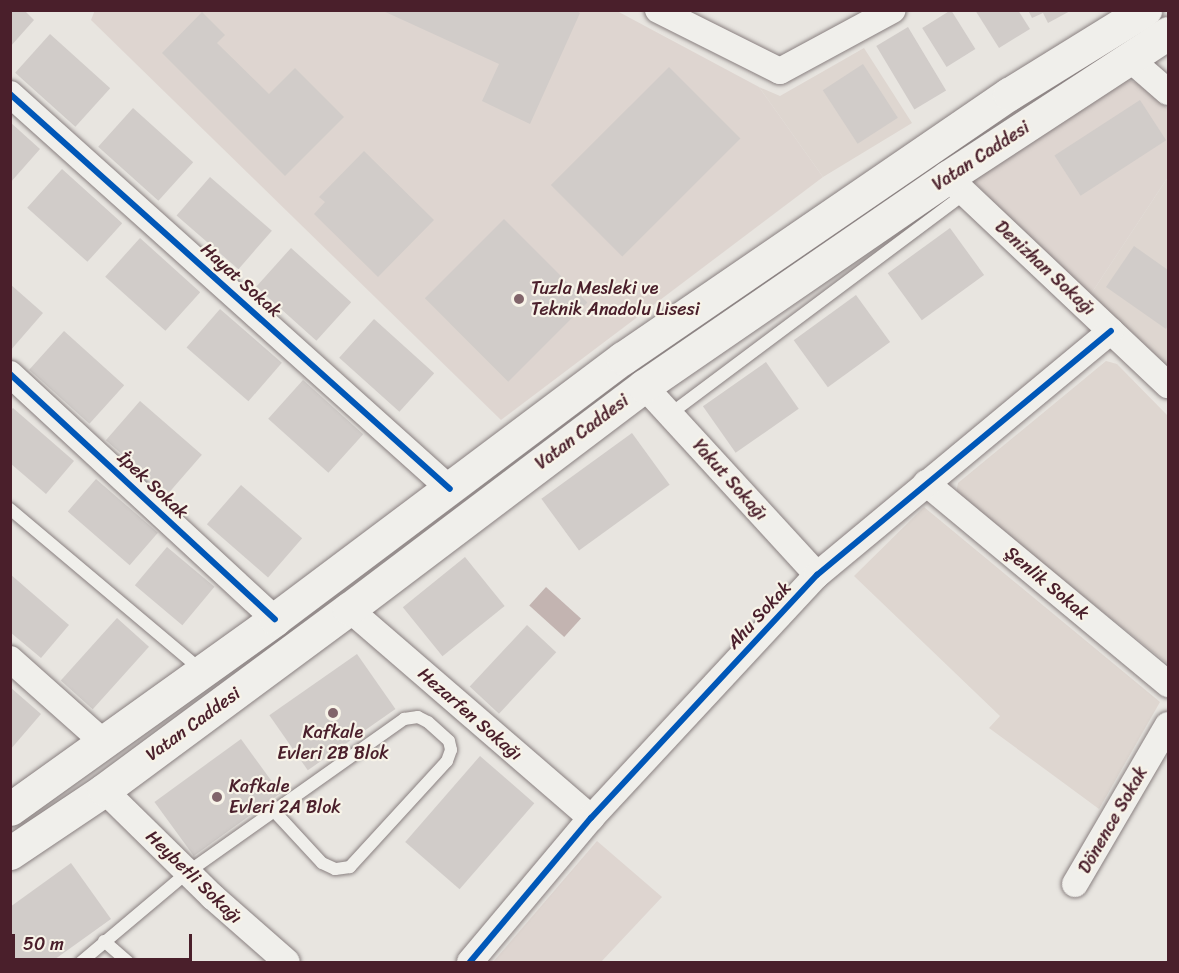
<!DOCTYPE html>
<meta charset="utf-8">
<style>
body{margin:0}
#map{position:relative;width:1179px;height:973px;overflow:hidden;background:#e8e5e0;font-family:Sriracha,sans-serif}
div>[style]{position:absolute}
.built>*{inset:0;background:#ded5d0}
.green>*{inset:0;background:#ded6d0}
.water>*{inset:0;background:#c3b4b1;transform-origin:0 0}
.building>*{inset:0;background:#d1ccc9;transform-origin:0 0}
.roads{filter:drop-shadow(0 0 2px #898080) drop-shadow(0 0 2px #898080)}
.lane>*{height:12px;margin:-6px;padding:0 6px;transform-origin:6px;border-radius:6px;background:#f0efeb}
.street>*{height:26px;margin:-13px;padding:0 13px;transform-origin:13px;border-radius:13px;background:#f0efeb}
.primary>*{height:33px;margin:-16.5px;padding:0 16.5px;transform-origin:16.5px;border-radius:16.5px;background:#f0efeb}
.cycleway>*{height:6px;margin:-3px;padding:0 3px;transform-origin:3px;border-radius:3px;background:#0057b8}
.dots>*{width:16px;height:16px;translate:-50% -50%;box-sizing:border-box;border:3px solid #f7f3e8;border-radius:50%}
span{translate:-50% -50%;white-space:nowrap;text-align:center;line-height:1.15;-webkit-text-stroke:4.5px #f7f3e8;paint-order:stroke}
.street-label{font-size:18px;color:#4a1f2b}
.poi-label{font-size:18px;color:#4a1f2b}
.left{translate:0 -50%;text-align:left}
.frame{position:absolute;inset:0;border:12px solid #4a1f2b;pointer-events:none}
.scale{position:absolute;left:12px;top:934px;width:180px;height:27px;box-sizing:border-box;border:3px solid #4a1f2b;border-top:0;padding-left:8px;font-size:18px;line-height:21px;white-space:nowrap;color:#4a1f2b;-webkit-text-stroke:4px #f7f3e8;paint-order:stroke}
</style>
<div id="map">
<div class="built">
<i style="clip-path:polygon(95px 10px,617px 11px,759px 87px,823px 177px,501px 420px,91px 20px)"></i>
<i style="clip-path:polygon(1123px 79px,1138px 83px,1168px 109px,1168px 177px,1089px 297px,973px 181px)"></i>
<i style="clip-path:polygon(597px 841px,662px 897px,601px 962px,493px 962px)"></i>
</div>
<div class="green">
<i style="clip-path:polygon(864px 48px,912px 123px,823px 177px,759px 87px,780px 96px)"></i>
<i style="clip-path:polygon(1168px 177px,1168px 367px,1131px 331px,1089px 297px)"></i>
<i style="clip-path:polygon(1106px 361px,1117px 364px,1168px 416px,1168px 664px,956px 494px,958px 483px)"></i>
<i style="clip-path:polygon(924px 507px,1160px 702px,1099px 809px,989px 728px,1000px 716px,854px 576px)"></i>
</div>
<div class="water">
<i style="left:546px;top:587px;width:47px;height:25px;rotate:42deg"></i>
</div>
<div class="building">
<i style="clip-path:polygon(10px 10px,24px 10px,34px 20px,10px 47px)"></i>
<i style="clip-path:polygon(381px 10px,575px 10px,580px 13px,530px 124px,482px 101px,499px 64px)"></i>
<i style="left:951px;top:10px;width:46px;height:34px;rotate:58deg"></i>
<i style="clip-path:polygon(975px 10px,1018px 10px,1030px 29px,999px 48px)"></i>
<i style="clip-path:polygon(1028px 10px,1072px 10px,1048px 23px,1043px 13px,1032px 18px)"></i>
<i style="clip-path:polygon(202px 12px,225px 35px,217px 43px,269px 94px,295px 68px,344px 117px,285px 176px,162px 53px)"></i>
<i style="left:908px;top:27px;width:74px;height:37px;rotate:59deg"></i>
<i style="left:50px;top:34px;width:81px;height:52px;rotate:42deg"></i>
<i style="left:863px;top:64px;width:64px;height:48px;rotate:57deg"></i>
<i style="left:669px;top:67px;width:101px;height:167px;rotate:45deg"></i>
<i style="left:1140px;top:100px;width:48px;height:102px;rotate:57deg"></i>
<i style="left:133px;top:108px;width:81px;height:52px;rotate:42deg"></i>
<i style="clip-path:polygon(10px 122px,40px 149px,10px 183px)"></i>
<i style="clip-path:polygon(364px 151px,434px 220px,378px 277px,314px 214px,325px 202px,319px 197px)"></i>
<i style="left:62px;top:169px;width:81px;height:52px;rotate:42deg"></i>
<i style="left:210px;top:177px;width:82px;height:51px;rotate:41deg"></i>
<i style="left:504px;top:219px;width:118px;height:112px;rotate:45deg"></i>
<i style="left:950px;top:228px;width:58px;height:77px;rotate:54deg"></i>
<i style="left:140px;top:238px;width:81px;height:52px;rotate:42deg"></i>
<i style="clip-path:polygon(1134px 246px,1168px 270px,1168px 325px,1166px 329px,1106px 287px)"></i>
<i style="left:291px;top:248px;width:81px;height:52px;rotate:42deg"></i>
<i style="clip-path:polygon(10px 284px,43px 313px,10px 351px)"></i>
<i style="left:856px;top:295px;width:58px;height:77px;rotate:54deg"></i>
<i style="left:220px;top:309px;width:82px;height:51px;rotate:41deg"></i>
<i style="left:374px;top:319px;width:81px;height:52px;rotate:42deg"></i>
<i style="left:64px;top:331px;width:81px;height:52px;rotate:42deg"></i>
<i style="left:766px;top:362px;width:57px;height:77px;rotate:55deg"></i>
<i style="left:303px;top:380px;width:81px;height:52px;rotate:42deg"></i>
<i style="left:140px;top:401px;width:82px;height:52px;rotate:41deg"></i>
<i style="clip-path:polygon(13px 408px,74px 461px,46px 494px,10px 463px,10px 411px)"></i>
<i style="left:632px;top:433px;width:64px;height:112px;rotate:54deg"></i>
<i style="left:96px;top:479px;width:82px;height:43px;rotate:41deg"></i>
<i style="left:241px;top:485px;width:81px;height:52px;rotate:41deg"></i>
<i style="left:167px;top:547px;width:62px;height:50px;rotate:40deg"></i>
<i style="left:465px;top:557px;width:63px;height:80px;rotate:51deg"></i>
<i style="clip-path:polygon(10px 574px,69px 625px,41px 658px,10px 632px)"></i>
<i style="left:117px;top:618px;width:43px;height:84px;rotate:42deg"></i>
<i style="left:527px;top:625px;width:40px;height:84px;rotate:43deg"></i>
<i style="left:357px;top:654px;width:67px;height:107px;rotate:55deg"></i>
<i style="clip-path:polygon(10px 687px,41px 714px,10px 750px)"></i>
<i style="left:241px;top:739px;width:67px;height:107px;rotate:54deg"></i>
<i style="left:480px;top:756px;width:72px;height:114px;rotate:41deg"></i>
<i style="clip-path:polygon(71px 863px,111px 919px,51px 962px,10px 962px,10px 907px)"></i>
</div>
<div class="roads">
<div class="lane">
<i style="left:670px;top:414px;width:369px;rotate:-36.8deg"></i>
<i style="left:10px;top:509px;width:250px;rotate:40.1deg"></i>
<i style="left:104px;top:941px;width:32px;rotate:41deg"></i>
<i style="left:81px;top:962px;width:140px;rotate:-40.1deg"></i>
<i style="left:188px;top:872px;width:265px;rotate:-35.3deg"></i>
<i style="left:404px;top:719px;width:14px;rotate:-8deg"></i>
<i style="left:418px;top:717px;width:11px;rotate:27deg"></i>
<i style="left:428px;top:722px;width:28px;rotate:42deg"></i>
<i style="left:449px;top:741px;width:9px;rotate:77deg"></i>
<i style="left:451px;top:750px;width:12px;rotate:110deg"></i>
<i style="left:447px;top:761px;width:144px;rotate:132.5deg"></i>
<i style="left:350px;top:867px;width:15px;rotate:172deg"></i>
<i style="left:335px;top:869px;width:14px;rotate:-155deg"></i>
<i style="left:322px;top:863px;width:71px;rotate:-132.7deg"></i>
</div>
<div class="street">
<i style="left:658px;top:10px;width:136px;rotate:26.6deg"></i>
<i style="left:780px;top:71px;width:128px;rotate:-28.4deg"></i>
<i style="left:1130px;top:59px;width:50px;rotate:41deg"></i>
<i style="left:10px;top:94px;width:591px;rotate:41.92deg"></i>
<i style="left:948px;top:177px;width:303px;rotate:43.4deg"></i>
<i style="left:10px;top:374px;width:361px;rotate:42.8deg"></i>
<i style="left:644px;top:386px;width:256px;rotate:47.5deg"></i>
<i style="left:926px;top:483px;width:315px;rotate:39.7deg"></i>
<i style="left:349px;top:609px;width:320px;rotate:40.8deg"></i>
<i style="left:10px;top:659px;width:125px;rotate:41.7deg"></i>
<i style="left:104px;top:790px;width:153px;rotate:44.5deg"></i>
<i style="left:213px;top:897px;width:98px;rotate:41.3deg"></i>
<i style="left:1075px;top:884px;width:184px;rotate:-59.7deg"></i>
<i style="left:470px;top:962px;width:188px;rotate:-50deg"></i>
<i style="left:591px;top:818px;width:332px;rotate:-47.1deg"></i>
<i style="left:817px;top:575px;width:382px;rotate:-39.7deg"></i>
</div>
<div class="primary">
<i style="left:10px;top:809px;width:326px;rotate:-35.6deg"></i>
<i style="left:275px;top:619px;width:435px;rotate:-36.9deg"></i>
<i style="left:623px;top:358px;width:468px;rotate:-34.4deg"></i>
<i style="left:1009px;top:94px;width:160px;rotate:-31.7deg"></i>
<i style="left:10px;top:853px;width:113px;rotate:-33.8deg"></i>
<i style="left:104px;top:790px;width:305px;rotate:-36.5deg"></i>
<i style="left:349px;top:609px;width:370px;rotate:-37.1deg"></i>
<i style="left:644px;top:386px;width:369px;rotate:-34.5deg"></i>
<i style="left:948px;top:177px;width:263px;rotate:-33.2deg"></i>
</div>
</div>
<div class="cycleway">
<i style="left:10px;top:94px;width:591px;rotate:41.92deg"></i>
<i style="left:10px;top:374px;width:361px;rotate:42.8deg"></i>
<i style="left:470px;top:962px;width:188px;rotate:-50deg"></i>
<i style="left:591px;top:818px;width:332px;rotate:-47.1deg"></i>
<i style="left:817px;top:575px;width:382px;rotate:-39.7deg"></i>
</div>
<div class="dots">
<i style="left:519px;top:299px;background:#81646a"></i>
<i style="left:333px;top:713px;background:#81646a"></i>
<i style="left:217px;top:797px;background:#81646a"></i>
</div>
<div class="street-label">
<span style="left:981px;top:156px;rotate:-33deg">Vatan Caddesi</span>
<span style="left:1045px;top:268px;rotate:43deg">Denizhan Sokağı</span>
<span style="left:241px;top:280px;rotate:42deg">Hayat Sokak</span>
<span style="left:582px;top:432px;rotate:-37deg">Vatan Caddesi</span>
<span style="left:730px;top:480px;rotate:48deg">Yakut Sokağı</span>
<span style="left:153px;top:485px;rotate:43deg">İpek Sokak</span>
<span style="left:1047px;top:583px;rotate:40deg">Şenlik Sokak</span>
<span style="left:759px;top:615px;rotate:-47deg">Ahu Sokak</span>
<span style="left:470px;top:714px;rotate:41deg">Hezarfen Sokağı</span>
<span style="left:193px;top:724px;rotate:-36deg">Vatan Caddesi</span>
<span style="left:1113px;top:820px;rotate:-60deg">Dönence Sokak</span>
<span style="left:194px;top:877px;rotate:44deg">Heybetli Sokağı</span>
</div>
<div class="poi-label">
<span class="left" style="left:531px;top:299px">Tuzla Mesleki ve<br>Teknik Anadolu Lisesi</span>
<span style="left:333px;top:743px">Kafkale<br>Evleri 2B Blok</span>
<span class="left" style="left:229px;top:797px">Kafkale<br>Evleri 2A Blok</span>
</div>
<div class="frame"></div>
<div class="scale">50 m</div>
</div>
